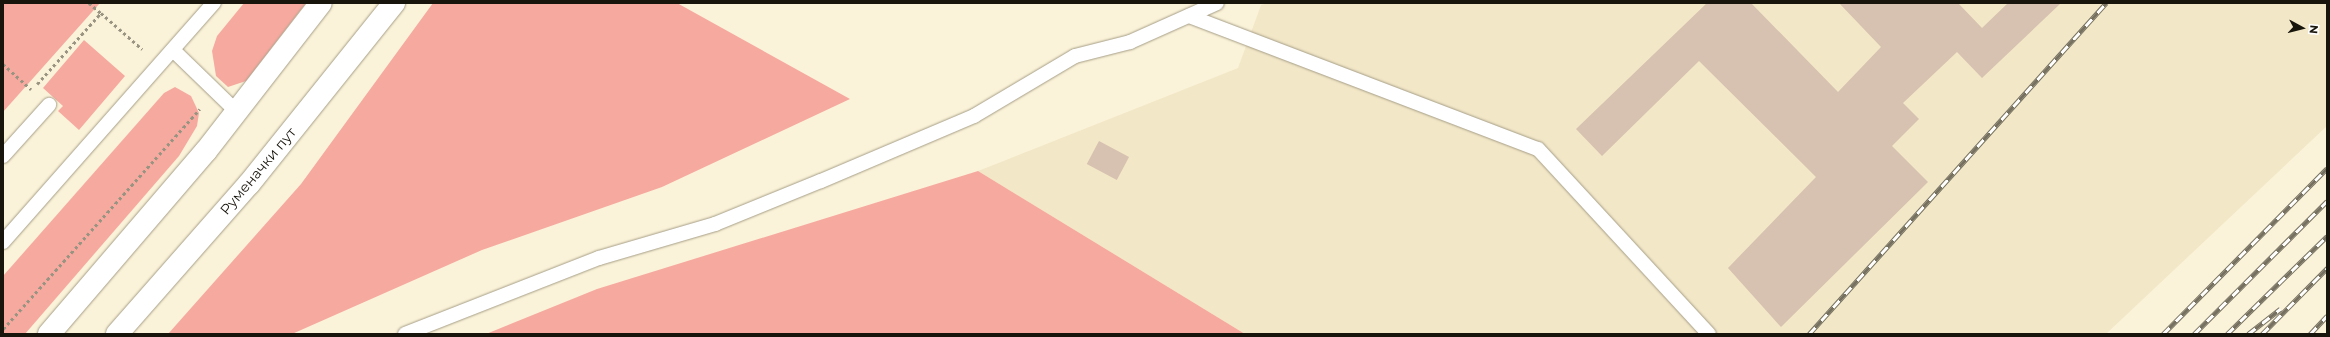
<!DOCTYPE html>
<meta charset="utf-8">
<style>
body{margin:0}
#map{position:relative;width:2330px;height:337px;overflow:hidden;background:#fbf3d9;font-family:Montserrat,sans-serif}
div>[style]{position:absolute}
.built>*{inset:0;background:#f2e7c7}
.green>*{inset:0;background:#f6a99f}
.building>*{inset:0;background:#d7c1b0;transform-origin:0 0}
.path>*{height:2.5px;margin-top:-1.25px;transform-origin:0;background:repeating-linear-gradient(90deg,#999381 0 3px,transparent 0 6px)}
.roads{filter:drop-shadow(0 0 1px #a59d86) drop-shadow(0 0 1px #a59d86)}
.lane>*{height:14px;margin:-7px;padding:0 7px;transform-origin:7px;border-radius:7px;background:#fff}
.secondary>*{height:22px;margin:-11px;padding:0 11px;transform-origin:11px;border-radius:11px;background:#fff}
.rail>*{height:4.5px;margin-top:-2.25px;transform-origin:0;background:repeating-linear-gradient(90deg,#fff 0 9px,#757060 0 18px);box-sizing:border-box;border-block:1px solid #757060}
span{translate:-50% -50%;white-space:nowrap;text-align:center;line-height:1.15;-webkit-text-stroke:4px #fff;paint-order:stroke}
.street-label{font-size:14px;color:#18150c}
.frame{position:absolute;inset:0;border:4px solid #18150c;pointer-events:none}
.north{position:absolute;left:2282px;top:8px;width:40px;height:40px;-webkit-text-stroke:3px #fff;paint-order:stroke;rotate:97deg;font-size:11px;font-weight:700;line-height:16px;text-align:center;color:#18150c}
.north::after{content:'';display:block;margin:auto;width:14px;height:18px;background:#18150c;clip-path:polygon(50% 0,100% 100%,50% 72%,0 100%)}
</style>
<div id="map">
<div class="built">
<i style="clip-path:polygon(1267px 3px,2327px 3px,2327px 126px,2106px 334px,1245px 334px,978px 171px,1238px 68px,1261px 5px)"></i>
</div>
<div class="green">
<i style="clip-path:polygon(3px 3px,100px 3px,3px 112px)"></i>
<i style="clip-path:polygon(244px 3px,306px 3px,246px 81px,228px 87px,216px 76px,212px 51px,217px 36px)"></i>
<i style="clip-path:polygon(433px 3px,677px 3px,850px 99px,662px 187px,482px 250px,292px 334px,168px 334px,301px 184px)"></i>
<i style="clip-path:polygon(84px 40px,125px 76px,79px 130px,58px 111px,63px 106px,43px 88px)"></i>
<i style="clip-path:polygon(175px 87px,191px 96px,199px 113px,197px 126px,179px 156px,25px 334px,3px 334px,3px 276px,164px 93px)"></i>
<i style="clip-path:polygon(978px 171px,1245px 334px,486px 334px,597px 289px)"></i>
</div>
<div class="building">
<i style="clip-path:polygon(1707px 3px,1751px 3px,1838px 92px,1881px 47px,1839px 3px,1958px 3px,1982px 28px,2008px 3px,2061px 3px,1982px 78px,1957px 52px,1903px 103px,1919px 119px,1892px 146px,1928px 182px,1781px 327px,1728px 268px,1816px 177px,1699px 61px,1602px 156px,1576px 129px)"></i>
<i style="left:1099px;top:141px;width:34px;height:26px;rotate:28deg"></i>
</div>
<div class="path">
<i style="left:89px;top:3px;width:16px;rotate:40deg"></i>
<i style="left:3px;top:64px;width:38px;rotate:42deg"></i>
<i style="left:37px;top:84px;width:96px;rotate:-48deg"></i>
<i style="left:101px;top:13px;width:55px;rotate:41.3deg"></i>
<i style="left:3px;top:329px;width:295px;rotate:-48.2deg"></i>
</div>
<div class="roads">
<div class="lane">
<i style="left:1189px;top:16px;width:373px;rotate:20.9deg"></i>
<i style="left:1538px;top:149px;width:252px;rotate:47.3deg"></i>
<i style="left:173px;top:50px;width:89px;rotate:44.1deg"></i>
<i style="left:3px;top:156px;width:69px;rotate:-48deg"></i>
<i style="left:3px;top:242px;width:319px;rotate:-48.6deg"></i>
<i style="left:405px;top:334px;width:208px;rotate:-21.4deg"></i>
<i style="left:599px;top:258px;width:121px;rotate:-16.3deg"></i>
<i style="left:715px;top:224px;width:114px;rotate:-22.1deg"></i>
<i style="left:821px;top:181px;width:166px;rotate:-23deg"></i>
<i style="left:974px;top:116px;width:117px;rotate:-30.7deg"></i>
<i style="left:1075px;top:56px;width:57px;rotate:-14.3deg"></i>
<i style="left:1130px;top:42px;width:95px;rotate:-24.1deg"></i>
</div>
<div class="secondary">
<i style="left:49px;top:334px;width:241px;rotate:-49.4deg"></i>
<i style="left:206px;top:151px;width:187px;rotate:-52.2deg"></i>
<i style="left:117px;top:334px;width:200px;rotate:-48.7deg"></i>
<i style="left:249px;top:184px;width:232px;rotate:-51.3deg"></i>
</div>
</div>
<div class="rail">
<i style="left:1809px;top:334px;width:445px;rotate:-48.1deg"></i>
<i style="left:2163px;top:334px;width:233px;rotate:-45.3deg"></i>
<i style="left:2194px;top:334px;width:188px;rotate:-45deg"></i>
<i style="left:2227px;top:334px;width:140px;rotate:-44.4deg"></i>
<i style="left:2248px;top:334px;width:41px;rotate:-38deg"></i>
<i style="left:2262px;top:334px;width:93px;rotate:-45.4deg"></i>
<i style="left:2310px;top:334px;width:25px;rotate:-47deg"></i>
</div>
<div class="street-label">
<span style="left:258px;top:171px;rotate:-50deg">Руменачки пут</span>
</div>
<div class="frame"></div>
<div class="north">N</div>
</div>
